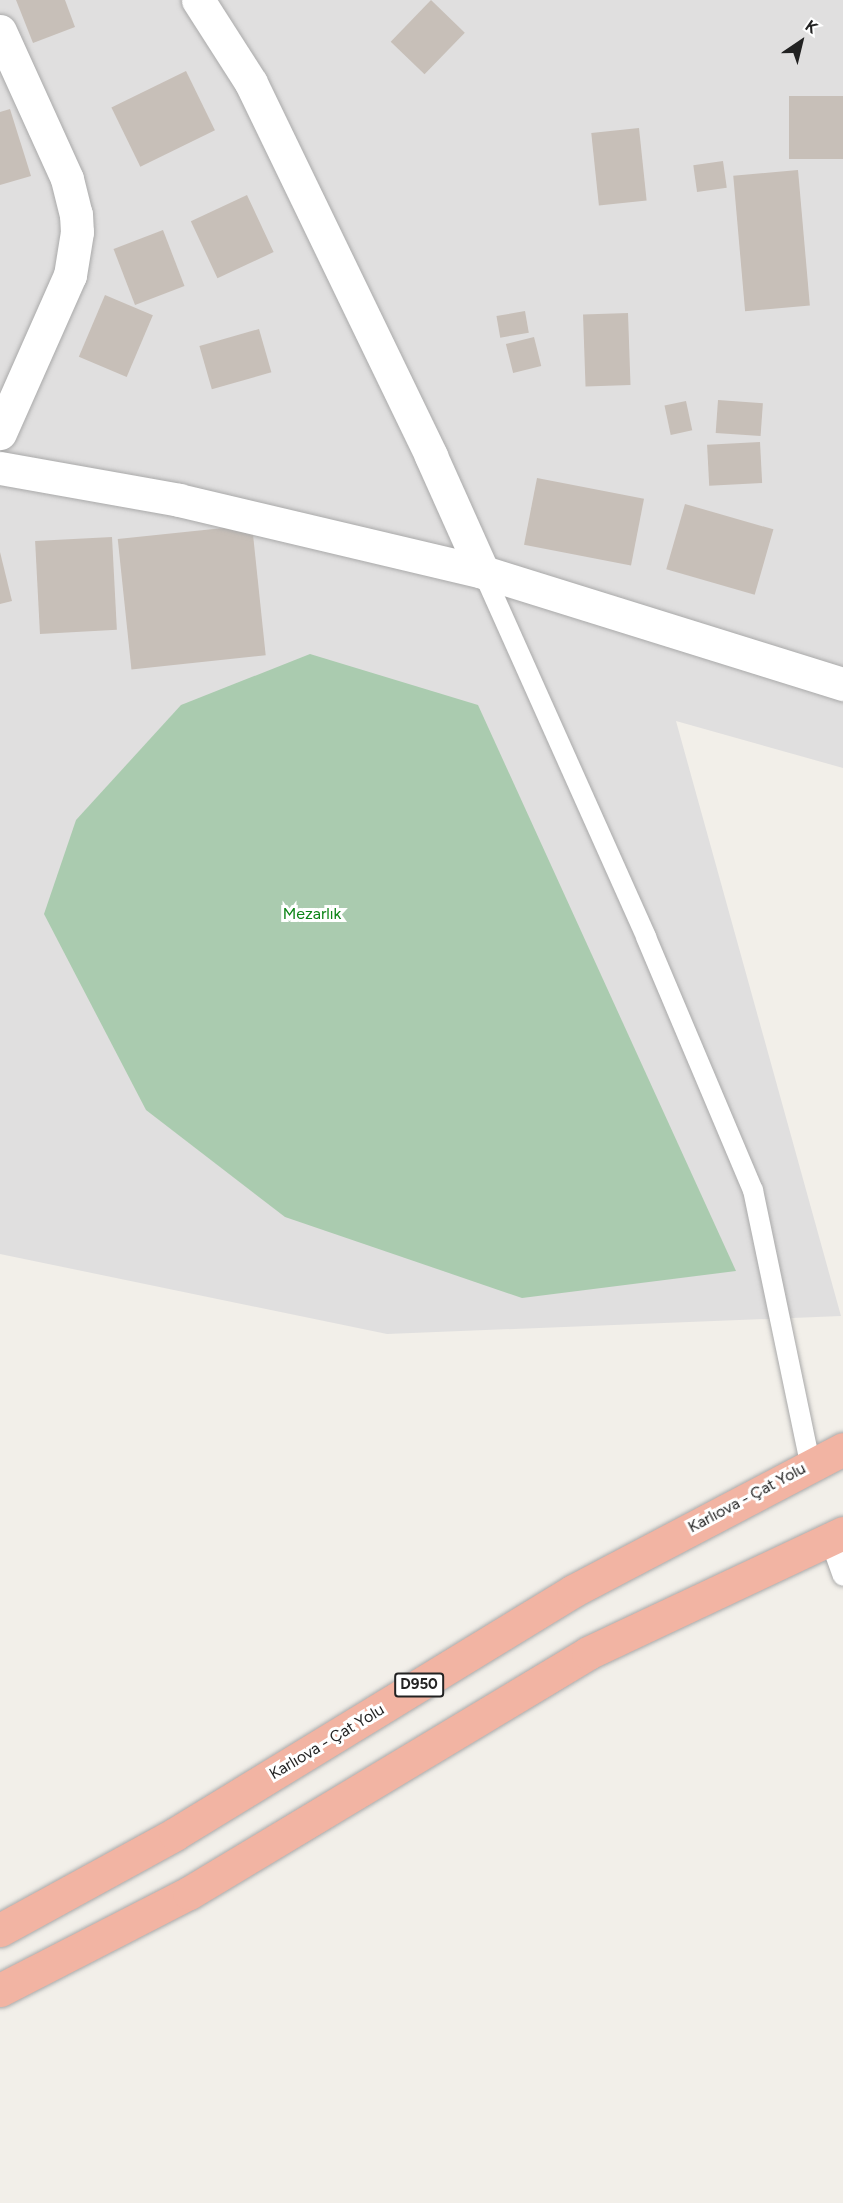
<!DOCTYPE html>
<meta charset="utf-8">
<style>
body{margin:0}
#map{position:relative;width:843px;height:2203px;overflow:hidden;background:#f2efe9;font-family:Figtree,sans-serif}
div>[style]{position:absolute}
.residential>*{inset:0;background:#e0dfdf}
.cemetery>*{inset:0;background:#aacbaf}
.building>*{inset:0;background:#c7bfb8;transform-origin:0 0}
.roads{filter:drop-shadow(0 0 2px #a9a9a9) drop-shadow(0 0 2px #a9a9a9)}
.service>*{height:20px;margin:-10px;padding:0 10px;transform-origin:10px;border-radius:10px;background:#fff}
.minor>*{height:33px;margin:-16.5px;padding:0 16.5px;transform-origin:16.5px;border-radius:16.5px;background:#fff}
.tertiary>*{height:33px;margin:-16.5px;padding:0 16.5px;transform-origin:16.5px;border-radius:16.5px;background:#fff}
.trunk>*{height:33px;margin:-16.5px;padding:0 16.5px;transform-origin:16.5px;border-radius:16.5px;background:#f2b4a3}
span{translate:-50% -50%;white-space:nowrap;text-align:center;line-height:1.15;-webkit-text-stroke:6px #fff;paint-order:stroke}
.shield-label span{padding:2px 4px;background:#fff;border:2px solid;border-radius:4px;-webkit-text-stroke-width:0}
.shield-label{font-size:15px;color:#222;font-weight:700}
.park-label{font-size:16px;color:#0c8416}
.street-label{font-size:16px;color:#222}
.north{position:absolute;left:771px;top:12px;width:60px;height:60px;-webkit-text-stroke:4px #fff;paint-order:stroke;rotate:35deg;font-size:16px;font-weight:700;line-height:24px;text-align:center;color:#222}
.north::after{content:'';display:block;margin:auto;width:21px;height:27px;background:#222;clip-path:polygon(50% 0,100% 100%,50% 72%,0 100%)}
</style>
<div id="map">
<div class="residential">
<i style="clip-path:polygon(0 0,843px 0,843px 768px,676px 721px,841px 1316px,387px 1334px,0 1254px)"></i>
</div>
<div class="cemetery">
<i style="clip-path:polygon(310px 654px,478px 705px,736px 1271px,522px 1298px,285px 1217px,146px 1110px,44px 914px,76px 820px,181px 705px)"></i>
</div>
<div class="building">
<i style="clip-path:polygon(16px 0,65px 0,75px 27px,33px 43px)"></i>
<i style="left:431px;top:0;width:47px;height:58px;rotate:44deg"></i>
<i style="left:186px;top:71px;width:66px;height:83px;rotate:64deg"></i>
<i style="left:843px;top:96px;width:63px;height:54px;rotate:90deg"></i>
<i style="clip-path:polygon(10px 109px,31px 176px,0 185px,0 112px)"></i>
<i style="left:639px;top:128px;width:73px;height:48px;rotate:84deg"></i>
<i style="left:723px;top:161px;width:27px;height:30px;rotate:82deg"></i>
<i style="left:798px;top:170px;width:136px;height:65px;rotate:85deg"></i>
<i style="left:247px;top:195px;width:63px;height:62px;rotate:65deg"></i>
<i style="left:163px;top:230px;width:60px;height:53px;rotate:69deg"></i>
<i style="left:105px;top:295px;width:52px;height:67px;rotate:23deg"></i>
<i style="left:525px;top:311px;width:22px;height:29px;rotate:80deg"></i>
<i style="left:628px;top:313px;width:72px;height:45px;rotate:88deg"></i>
<i style="left:259px;top:329px;width:45px;height:62px;rotate:74deg"></i>
<i style="left:534px;top:337px;width:30px;height:29px;rotate:76deg"></i>
<i style="left:718px;top:400px;width:45px;height:33px;rotate:4deg"></i>
<i style="left:686px;top:401px;width:30px;height:22px;rotate:78deg"></i>
<i style="left:760px;top:442px;width:41px;height:53px;rotate:87deg"></i>
<i style="left:537px;top:478px;width:109px;height:68px;rotate:11deg"></i>
<i style="left:685px;top:504px;width:92px;height:68px;rotate:16deg"></i>
<i style="left:252px;top:525px;width:131px;height:135px;rotate:84deg"></i>
<i style="left:112px;top:537px;width:93px;height:77px;rotate:87deg"></i>
<i style="clip-path:polygon(0 552px,12px 601px,0 604px)"></i>
</div>
<div class="roads">
<div class="service">
<i style="left:483px;top:572px;width:400px;rotate:65.9deg"></i>
<i style="left:646px;top:937px;width:275px;rotate:67.1deg"></i>
<i style="left:753px;top:1190px;width:280px;rotate:78.2deg"></i>
<i style="left:829px;top:1537px;width:41px;rotate:70.3deg"></i>
</div>
<div class="minor">
<i style="left:198px;top:0;width:98px;rotate:57.4deg"></i>
<i style="left:251px;top:83px;width:414px;rotate:64.2deg"></i>
<i style="left:431px;top:456px;width:127px;rotate:65.9deg"></i>
<i style="left:0;top:31px;width:162px;rotate:65.6deg"></i>
<i style="left:67px;top:179px;width:36px;rotate:76deg"></i>
<i style="left:76px;top:214px;width:18px;rotate:87deg"></i>
<i style="left:77px;top:232px;width:44px;rotate:99.2deg"></i>
<i style="left:70px;top:275px;width:173px;rotate:113.9deg"></i>
</div>
<div class="tertiary">
<i style="left:0;top:468px;width:182px;rotate:10.1deg"></i>
<i style="left:179px;top:500px;width:312px;rotate:13.3deg"></i>
<i style="left:483px;top:572px;width:377px;rotate:17.3deg"></i>
</div>
<div class="trunk">
<i style="left:0;top:1930px;width:200px;rotate:-28.7deg"></i>
<i style="left:175px;top:1834px;width:466px;rotate:-31.4deg"></i>
<i style="left:573px;top:1591px;width:305px;rotate:-27.7deg"></i>
<i style="left:0;top:1990px;width:212px;rotate:-27.2deg"></i>
<i style="left:189px;top:1893px;width:466px;rotate:-31deg"></i>
<i style="left:588px;top:1653px;width:282px;rotate:-25.2deg"></i>
</div>
</div>
<div class="shield-label">
<span style="left:419px;top:1685px">D950</span>
</div>
<div class="park-label">
<span style="left:312px;top:914px">Mezarlık</span>
</div>
<div class="street-label">
<span style="left:747px;top:1498px;rotate:-28deg">Karlıova - Çat Yolu</span>
<span style="left:327px;top:1742px;rotate:-31deg">Karlıova - Çat Yolu</span>
</div>
<div class="north">K</div>
</div>
